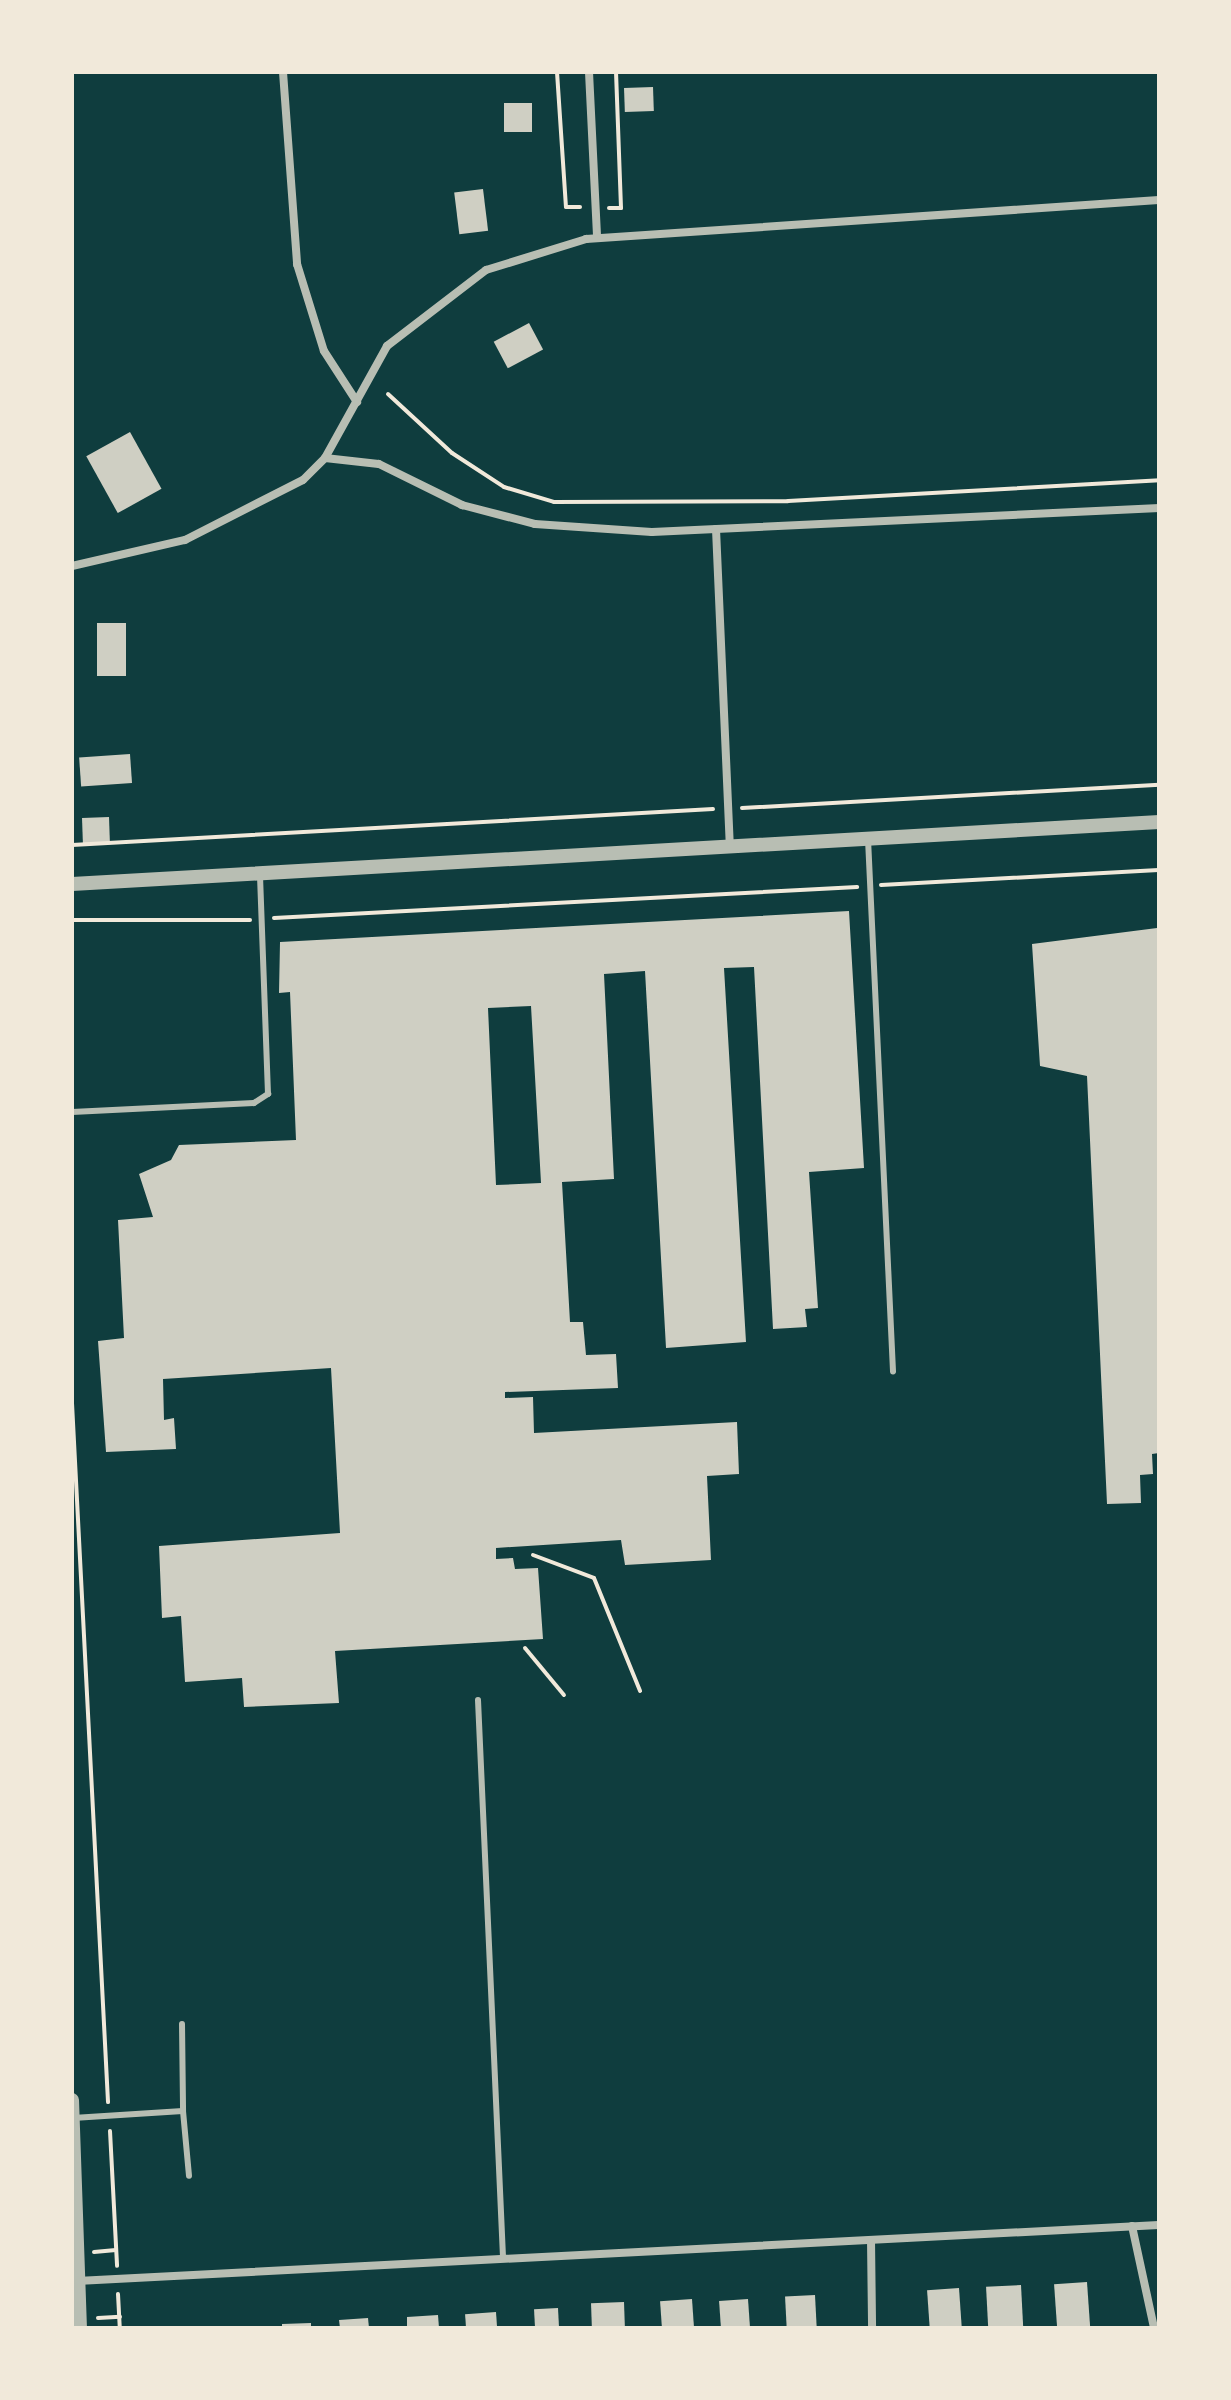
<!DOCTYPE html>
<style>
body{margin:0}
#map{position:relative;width:1231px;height:2400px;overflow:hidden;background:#0f3d3e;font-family:"Asap Condensed",sans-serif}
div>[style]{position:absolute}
.building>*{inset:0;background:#cfcfc3;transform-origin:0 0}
.path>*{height:4px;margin:-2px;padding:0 2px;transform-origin:2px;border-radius:2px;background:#f1e9da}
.service>*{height:6px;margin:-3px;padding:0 3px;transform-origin:3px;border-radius:3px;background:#b8beb3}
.minor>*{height:8px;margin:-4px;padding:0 4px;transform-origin:4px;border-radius:4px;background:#b8beb3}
.tertiary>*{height:14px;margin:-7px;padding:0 7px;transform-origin:7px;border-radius:7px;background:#b8beb3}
span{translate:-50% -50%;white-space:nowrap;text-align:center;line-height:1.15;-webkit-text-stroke:8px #f1e9da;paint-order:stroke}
.frame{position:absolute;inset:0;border:74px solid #f1e9da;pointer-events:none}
</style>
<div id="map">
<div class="building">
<i style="left:653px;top:87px;width:24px;height:29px;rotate:88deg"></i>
<i style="left:504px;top:103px;width:28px;height:29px"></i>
<i style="left:483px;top:189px;width:42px;height:29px;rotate:83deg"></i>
<i style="left:529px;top:323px;width:30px;height:40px;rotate:62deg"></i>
<i style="left:130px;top:432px;width:65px;height:50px;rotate:61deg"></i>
<i style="left:97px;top:623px;width:29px;height:53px"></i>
<i style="left:130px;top:754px;width:29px;height:51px;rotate:86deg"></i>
<i style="left:109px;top:817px;width:26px;height:27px;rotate:88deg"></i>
<i style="clip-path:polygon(evenodd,849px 911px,864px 1168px,809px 1172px,818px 1308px,805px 1309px,807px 1327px,773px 1329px,754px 967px,724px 968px,746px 1342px,666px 1348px,645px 971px,604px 974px,614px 1179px,562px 1182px,570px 1322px,583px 1322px,586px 1355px,616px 1354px,618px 1388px,505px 1392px,505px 1398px,533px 1397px,534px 1433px,737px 1422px,739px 1474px,707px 1476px,711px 1560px,625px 1565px,621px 1540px,496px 1548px,496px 1559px,513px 1558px,515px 1569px,538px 1568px,543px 1639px,335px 1651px,339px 1703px,244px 1707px,242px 1678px,185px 1682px,181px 1616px,162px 1618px,159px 1546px,340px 1533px,331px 1368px,163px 1379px,164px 1420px,174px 1418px,176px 1449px,106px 1452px,98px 1341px,124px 1338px,118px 1220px,153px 1217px,139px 1174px,171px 1160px,179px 1145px,296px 1140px,290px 992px,279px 993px,280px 942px,849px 911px,531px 1006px,541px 1183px,496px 1185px,488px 1008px,531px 1006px)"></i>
<i style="clip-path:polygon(1157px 928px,1159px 1453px,1152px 1454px,1153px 1474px,1140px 1475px,1141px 1503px,1107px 1504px,1087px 1076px,1040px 1066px,1032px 944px)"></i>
<i style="left:1087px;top:2282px;width:46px;height:33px;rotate:86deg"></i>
<i style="left:1021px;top:2285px;width:43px;height:35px;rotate:87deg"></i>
<i style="left:959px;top:2288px;width:40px;height:32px;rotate:86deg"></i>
<i style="left:815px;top:2295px;width:33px;height:30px;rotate:87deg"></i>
<i style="left:692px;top:2299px;width:29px;height:32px;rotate:86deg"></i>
<i style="left:748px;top:2299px;width:29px;height:29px;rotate:86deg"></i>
<i style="left:624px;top:2302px;width:26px;height:33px;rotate:88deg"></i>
<i style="left:558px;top:2308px;width:20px;height:24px;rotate:87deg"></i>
<i style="left:496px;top:2312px;width:16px;height:31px;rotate:86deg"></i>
<i style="clip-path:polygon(438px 2315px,439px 2328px,407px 2328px,407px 2317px)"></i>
<i style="clip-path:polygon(368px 2318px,369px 2328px,340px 2328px,339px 2320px)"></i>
<i style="clip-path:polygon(311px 2323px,311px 2328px,282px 2328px,282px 2324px)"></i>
</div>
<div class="path">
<i style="left:557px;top:72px;width:135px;rotate:86.2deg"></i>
<i style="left:566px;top:207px;width:14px"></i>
<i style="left:609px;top:208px;width:12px"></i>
<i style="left:621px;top:208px;width:136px;rotate:-92.1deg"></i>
<i style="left:388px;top:394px;width:87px;rotate:42.7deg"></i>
<i style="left:452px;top:453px;width:62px;rotate:33.2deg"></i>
<i style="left:504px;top:487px;width:52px;rotate:16.7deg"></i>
<i style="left:554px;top:502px;width:234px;rotate:-0.2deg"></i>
<i style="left:788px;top:501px;width:372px;rotate:-3.2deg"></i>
<i style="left:742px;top:808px;width:418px;rotate:-3.2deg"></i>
<i style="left:72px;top:845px;width:642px;rotate:-3.21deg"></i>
<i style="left:881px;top:885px;width:278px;rotate:-3.1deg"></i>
<i style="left:274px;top:918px;width:584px;rotate:-3.04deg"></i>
<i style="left:72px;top:920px;width:178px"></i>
<i style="left:72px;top:1137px;width:47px;rotate:90deg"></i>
<i style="left:72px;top:1403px;width:700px;rotate:87.05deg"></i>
<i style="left:533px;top:1555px;width:65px;rotate:20.7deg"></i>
<i style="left:594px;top:1578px;width:122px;rotate:67.8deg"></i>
<i style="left:525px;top:1648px;width:61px;rotate:50.3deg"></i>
<i style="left:110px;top:2131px;width:135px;rotate:87deg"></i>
<i style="left:94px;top:2252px;width:22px;rotate:-5deg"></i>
<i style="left:118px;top:2294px;width:34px;rotate:87deg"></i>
<i style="left:98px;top:2318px;width:22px;rotate:-3deg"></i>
</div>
<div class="service">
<i style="left:868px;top:839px;width:533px;rotate:87.31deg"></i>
<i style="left:72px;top:1112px;width:182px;rotate:-2.8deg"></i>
<i style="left:254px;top:1103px;width:17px;rotate:-33deg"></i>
<i style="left:268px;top:1094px;width:221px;rotate:-92.1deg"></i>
<i style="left:478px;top:1700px;width:559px;rotate:87.43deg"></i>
<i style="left:182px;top:2024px;width:87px;rotate:89.3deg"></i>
<i style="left:73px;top:2118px;width:110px;rotate:-3.6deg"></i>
<i style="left:183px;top:2111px;width:65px;rotate:84.7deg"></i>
</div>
<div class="minor">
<i style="left:283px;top:72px;width:193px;rotate:85.8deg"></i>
<i style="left:297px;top:264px;width:91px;rotate:72.8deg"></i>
<i style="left:324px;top:351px;width:61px;rotate:57.1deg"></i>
<i style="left:589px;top:72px;width:166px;rotate:87.2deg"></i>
<i style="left:325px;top:458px;width:54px;rotate:6.3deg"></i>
<i style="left:379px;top:464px;width:93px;rotate:26.3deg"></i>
<i style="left:462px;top:505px;width:75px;rotate:14.6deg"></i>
<i style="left:535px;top:524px;width:117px;rotate:3.9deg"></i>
<i style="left:652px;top:532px;width:508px;rotate:-2.71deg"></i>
<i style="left:716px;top:529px;width:318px;rotate:87.5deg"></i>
<i style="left:72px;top:566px;width:116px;rotate:-13deg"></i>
<i style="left:185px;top:540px;width:132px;rotate:-27deg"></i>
<i style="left:303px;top:480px;width:31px;rotate:-45deg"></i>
<i style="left:325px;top:458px;width:128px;rotate:-61deg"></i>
<i style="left:387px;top:346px;width:125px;rotate:-37.5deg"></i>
<i style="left:486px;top:270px;width:105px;rotate:-17.2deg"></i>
<i style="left:586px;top:239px;width:574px;rotate:-3.89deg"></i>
<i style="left:1132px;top:2226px;width:104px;rotate:77.8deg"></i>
<i style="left:871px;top:2240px;width:88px;rotate:89.3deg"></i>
<i style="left:77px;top:2281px;width:1083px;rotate:-2.96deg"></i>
</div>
<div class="tertiary">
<i style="left:72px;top:884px;width:1089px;rotate:-3.26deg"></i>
<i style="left:72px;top:2100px;width:228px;rotate:88deg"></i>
</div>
<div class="frame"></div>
</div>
